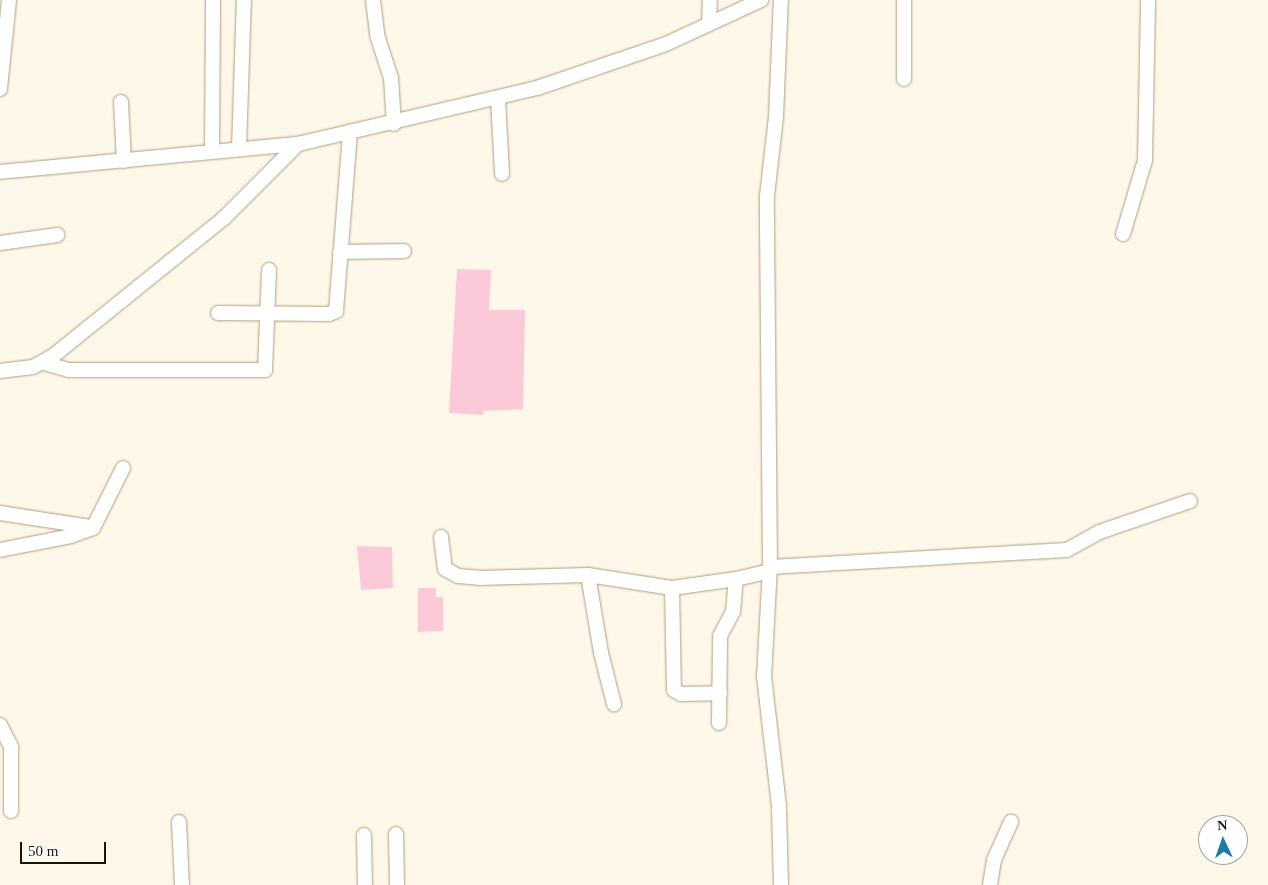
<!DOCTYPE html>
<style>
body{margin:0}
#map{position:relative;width:1268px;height:885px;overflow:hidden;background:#fef8ea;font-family:Georgia,serif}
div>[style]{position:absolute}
.building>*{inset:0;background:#fcc9d9}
.roads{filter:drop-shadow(0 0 1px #ad9e7e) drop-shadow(0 0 1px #ad9e7e)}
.minor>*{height:14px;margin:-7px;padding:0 7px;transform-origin:7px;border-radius:7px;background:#fff}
span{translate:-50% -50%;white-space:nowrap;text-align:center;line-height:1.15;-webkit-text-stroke:4px #fff;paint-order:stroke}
.north{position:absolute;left:1198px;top:815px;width:50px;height:50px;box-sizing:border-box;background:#fff;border:1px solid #a4a19d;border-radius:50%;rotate:357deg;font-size:14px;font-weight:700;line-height:20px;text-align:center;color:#1b1509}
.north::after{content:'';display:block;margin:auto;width:18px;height:22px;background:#1f7ca9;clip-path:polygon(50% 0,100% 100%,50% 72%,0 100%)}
.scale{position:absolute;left:20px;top:842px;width:86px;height:22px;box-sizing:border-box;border:2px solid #1b1509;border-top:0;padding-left:6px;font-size:15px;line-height:18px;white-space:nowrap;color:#1b1509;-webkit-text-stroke:4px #fff;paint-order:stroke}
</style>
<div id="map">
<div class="building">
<i style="clip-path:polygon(457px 269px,491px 270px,489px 310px,525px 310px,523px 409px,483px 411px,483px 415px,449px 413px)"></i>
<i style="clip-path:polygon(357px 546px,392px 547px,393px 588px,361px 590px)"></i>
<i style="clip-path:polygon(418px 588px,436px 588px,436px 597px,443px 597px,443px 631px,418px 632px)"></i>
</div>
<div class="roads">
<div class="minor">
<i style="left:373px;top:0;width:35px;rotate:83deg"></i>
<i style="left:377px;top:35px;width:45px;rotate:72deg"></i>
<i style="left:391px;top:78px;width:46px;rotate:86.3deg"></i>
<i style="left:904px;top:0;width:79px;rotate:90deg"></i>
<i style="left:709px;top:24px;width:24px;rotate:-88deg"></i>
<i style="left:0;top:89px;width:89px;rotate:-84.2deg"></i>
<i style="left:498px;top:99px;width:75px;rotate:86.9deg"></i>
<i style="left:121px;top:102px;width:59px;rotate:87.1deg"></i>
<i style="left:239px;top:148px;width:148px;rotate:-88.1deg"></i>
<i style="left:212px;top:151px;width:151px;rotate:-89.6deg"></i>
<i style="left:0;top:172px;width:299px;rotate:-5.4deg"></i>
<i style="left:1123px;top:234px;width:77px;rotate:-73.4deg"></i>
<i style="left:1145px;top:160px;width:160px;rotate:-88.9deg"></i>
<i style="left:0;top:243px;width:58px;rotate:-8deg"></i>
<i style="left:340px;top:252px;width:64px;rotate:-0.9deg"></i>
<i style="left:218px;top:313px;width:111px;rotate:0.5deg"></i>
<i style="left:329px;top:314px;width:8px;rotate:-23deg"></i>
<i style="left:336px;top:311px;width:180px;rotate:-85.5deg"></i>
<i style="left:44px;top:363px;width:25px;rotate:16deg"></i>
<i style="left:68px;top:370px;width:197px"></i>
<i style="left:265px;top:370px;width:100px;rotate:-87.7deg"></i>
<i style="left:0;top:371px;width:33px;rotate:-7deg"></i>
<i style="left:33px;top:367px;width:23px;rotate:-29deg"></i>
<i style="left:53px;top:356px;width:220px;rotate:-38.9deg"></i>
<i style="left:224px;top:218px;width:105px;rotate:-45deg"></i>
<i style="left:298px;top:144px;width:245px;rotate:-13.2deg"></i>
<i style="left:537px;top:88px;width:136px;rotate:-18.8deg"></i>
<i style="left:666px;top:44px;width:105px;rotate:-24.9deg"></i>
<i style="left:0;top:513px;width:93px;rotate:8.7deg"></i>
<i style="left:441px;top:537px;width:32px;rotate:83deg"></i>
<i style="left:445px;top:569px;width:15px;rotate:28deg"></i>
<i style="left:458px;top:576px;width:21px;rotate:5deg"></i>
<i style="left:479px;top:578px;width:109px;rotate:-1.6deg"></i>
<i style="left:588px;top:575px;width:85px;rotate:8.8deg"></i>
<i style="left:672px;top:588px;width:65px;rotate:-8deg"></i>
<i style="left:736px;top:579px;width:35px;rotate:-13deg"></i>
<i style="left:0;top:550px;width:72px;rotate:-11.2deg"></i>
<i style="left:71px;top:536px;width:23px;rotate:-20deg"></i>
<i style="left:93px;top:528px;width:67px;rotate:-63.4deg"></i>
<i style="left:770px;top:567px;width:297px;rotate:-3.3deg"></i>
<i style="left:1067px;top:550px;width:37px;rotate:-29deg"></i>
<i style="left:1099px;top:532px;width:96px;rotate:-18.8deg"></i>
<i style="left:588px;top:575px;width:79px;rotate:80.5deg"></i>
<i style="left:601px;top:653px;width:53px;rotate:75.7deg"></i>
<i style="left:672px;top:588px;width:102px;rotate:88.9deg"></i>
<i style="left:674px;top:690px;width:8px;rotate:30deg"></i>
<i style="left:681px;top:694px;width:39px;rotate:-1deg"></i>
<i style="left:719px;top:723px;width:87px;rotate:-89.3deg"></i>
<i style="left:720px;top:636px;width:27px;rotate:-62deg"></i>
<i style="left:733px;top:612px;width:33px;rotate:-85deg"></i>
<i style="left:0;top:725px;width:25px;rotate:63deg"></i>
<i style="left:11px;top:747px;width:64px;rotate:90deg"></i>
<i style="left:179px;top:822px;width:63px;rotate:87.3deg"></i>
<i style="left:396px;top:834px;width:51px;rotate:88.9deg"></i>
<i style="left:364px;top:835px;width:50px;rotate:88.9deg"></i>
<i style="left:781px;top:885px;width:79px;rotate:-91.5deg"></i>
<i style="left:779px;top:806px;width:130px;rotate:-96.6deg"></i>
<i style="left:764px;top:677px;width:110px;rotate:-86.9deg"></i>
<i style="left:770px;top:567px;width:371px;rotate:-90.5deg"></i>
<i style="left:767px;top:196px;width:80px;rotate:-83.5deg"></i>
<i style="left:776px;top:117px;width:117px;rotate:-87.6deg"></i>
<i style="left:990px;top:885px;width:25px;rotate:-81deg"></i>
<i style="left:994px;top:860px;width:42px;rotate:-65.9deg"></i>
</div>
</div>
<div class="north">N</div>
<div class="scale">50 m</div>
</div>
